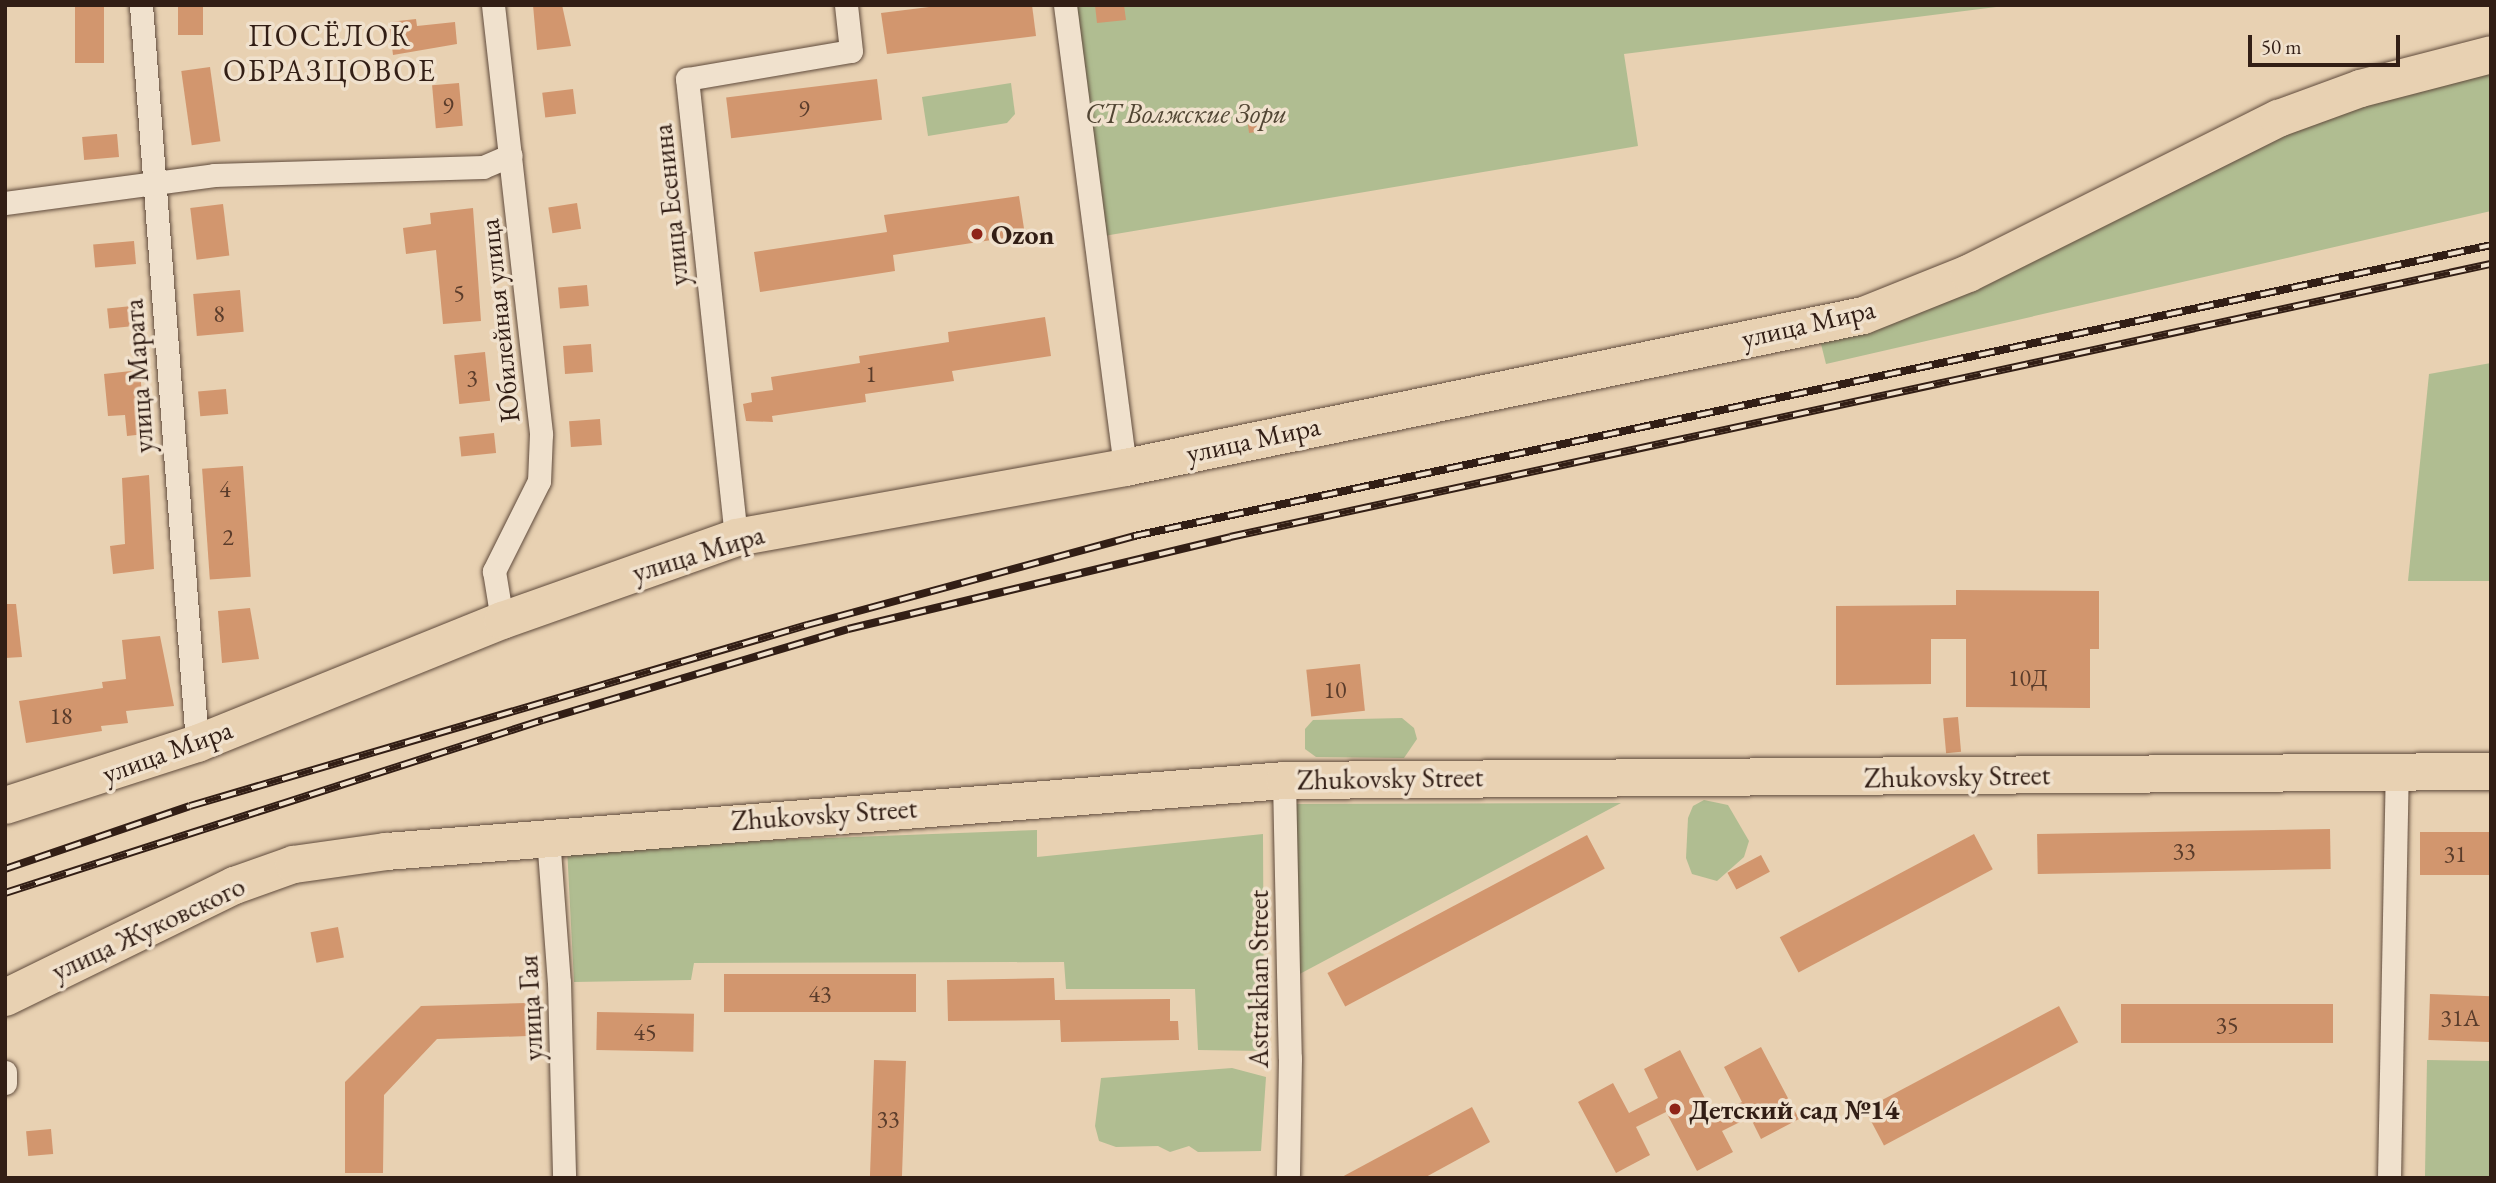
<!DOCTYPE html>
<meta charset="utf-8">
<style>
body{margin:0}
#map{position:relative;width:2496px;height:1183px;overflow:hidden;background:#e8d1b2;font-family:"EB Garamond",serif}
div>[style]{position:absolute}
.green>*{inset:0;background:#b0bd91;transform-origin:0 0}
.building>*{inset:0;background:#d2966e;transform-origin:0 0}
.roads{filter:drop-shadow(0 0 2px #604b3c) drop-shadow(0 0 2px #604b3c)}
.minor>*{height:23px;margin:-11.5px;padding:0 11.5px;transform-origin:11.5px;border-radius:11.5px;background:#f0e1cd}
.primary>*{height:37px;margin:-18.5px;padding:0 18.5px;transform-origin:18.5px;border-radius:18.5px;background:#e8d1b2}
.rail>*{height:8px;margin-top:-4px;transform-origin:0;background:repeating-linear-gradient(90deg,#f0e1cd 0 16px,#321e15 0 32px);box-sizing:border-box;border-block:2px solid #321e15}
.dots>*{width:19px;height:19px;translate:-50% -50%;box-sizing:border-box;border:4px solid #f0e1cd;border-radius:50%}
span{translate:-50% -50%;white-space:nowrap;text-align:center;line-height:1.15;-webkit-text-stroke:7px #f0e1cd;paint-order:stroke}
.number-label{font-size:24px;color:#5a3c2b}
.number-label span{-webkit-text-stroke-width:0}
.park-label{font-size:28px;color:#524634;font-style:italic}
.street-label{font-size:28px;color:#321e15}
.poi-label{font-size:28px;color:#321e15;font-weight:700}
.left{translate:0 -50%;text-align:left}
.neighbourhood-label{font-size:30px;color:#321e15;letter-spacing:2px}
.frame{position:absolute;inset:0;border:7px solid #321e15;pointer-events:none}
.scale{position:absolute;left:2248px;top:35px;width:152px;height:32px;box-sizing:border-box;border:4px solid #321e15;border-top:0;padding-left:9px;font-size:21px;line-height:24px;white-space:nowrap;color:#321e15;-webkit-text-stroke:5px #f0e1cd;paint-order:stroke}
</style>
<div id="map">
<div class="green">
<i style="clip-path:polygon(1065px 5px,2012px 5px,1624px 54px,1638px 146px,1092px 238px)"></i>
<i style="clip-path:polygon(2478px 72px,2491px 75px,2491px 211px,1826px 364px,1820px 340px,1900px 320px,2333px 110px)"></i>
<i style="clip-path:polygon(1011px 83px,1015px 114px,1007px 123px,928px 136px,922px 97px)"></i>
<i style="clip-path:polygon(2491px 363px,2491px 581px,2408px 581px,2429px 374px)"></i>
<i style="clip-path:polygon(1402px 718px,1414px 728px,1417px 739px,1404px 758px,1316px 757px,1305px 749px,1305px 729px,1313px 720px)"></i>
<i style="clip-path:polygon(1704px 800px,1728px 805px,1749px 841px,1744px 857px,1717px 881px,1692px 874px,1686px 858px,1688px 818px,1693px 806px)"></i>
<i style="clip-path:polygon(1621px 803px,1294px 977px,1294px 804px)"></i>
<i style="clip-path:polygon(1037px 830px,1037px 857px,1263px 834px,1264px 1051px,1198px 1050px,1195px 989px,1066px 989px,1064px 962px,694px 963px,691px 980px,574px 982px,567px 848px)"></i>
<i style="left:2427px;top:1060px;width:64px;height:118px;rotate:1deg"></i>
<i style="clip-path:polygon(1232px 1068px,1266px 1077px,1261px 1151px,1198px 1152px,1189px 1146px,1170px 1152px,1158px 1146px,1116px 1147px,1099px 1141px,1095px 1126px,1101px 1078px)"></i>
</div>
<div class="building">
<i style="left:75px;top:5px;width:29px;height:58px"></i>
<i style="left:178px;top:5px;width:25px;height:30px"></i>
<i style="clip-path:polygon(533px 5px,562px 5px,571px 46px,537px 50px)"></i>
<i style="clip-path:polygon(945px 5px,1032px 5px,1036px 36px,887px 54px,881px 13px)"></i>
<i style="clip-path:polygon(1095px 5px,1124px 5px,1126px 20px,1097px 23px)"></i>
<i style="clip-path:polygon(416px 19px,417px 26px,455px 22px,457px 44px,393px 55px,389px 22px)"></i>
<i style="left:210px;top:67px;width:75px;height:29px;rotate:82deg"></i>
<i style="left:877px;top:79px;width:41px;height:152px;rotate:83deg"></i>
<i style="left:459px;top:83px;width:43px;height:27px;rotate:85deg"></i>
<i style="left:573px;top:89px;width:25px;height:31px;rotate:83deg"></i>
<i style="left:1261px;top:110px;width:21px;height:15px;rotate:82deg"></i>
<i style="left:117px;top:134px;width:23px;height:35px;rotate:85deg"></i>
<i style="clip-path:polygon(1019px 196px,1025px 235px,893px 255px,895px 271px,760px 292px,754px 252px,887px 232px,884px 215px)"></i>
<i style="left:577px;top:203px;width:26px;height:29px;rotate:81deg"></i>
<i style="left:223px;top:204px;width:52px;height:33px;rotate:83deg"></i>
<i style="clip-path:polygon(473px 208px,481px 321px,443px 324px,436px 250px,406px 254px,403px 228px,431px 224px,430px 213px)"></i>
<i style="left:134px;top:241px;width:23px;height:41px;rotate:85deg"></i>
<i style="left:587px;top:285px;width:21px;height:29px;rotate:85deg"></i>
<i style="left:240px;top:290px;width:42px;height:47px;rotate:85deg"></i>
<i style="left:132px;top:306px;width:20px;height:25px;rotate:84deg"></i>
<i style="clip-path:polygon(1045px 317px,1051px 356px,952px 371px,954px 381px,865px 394px,866px 402px,772px 416px,773px 422px,746px 421px,743px 404px,752px 402px,751px 393px,773px 390px,771px 377px,860px 363px,859px 356px,949px 342px,948px 332px)"></i>
<i style="left:591px;top:344px;width:28px;height:28px;rotate:86deg"></i>
<i style="left:485px;top:352px;width:49px;height:31px;rotate:84deg"></i>
<i style="clip-path:polygon(140px 370px,145px 434px,127px 436px,125px 415px,108px 416px,104px 374px)"></i>
<i style="left:226px;top:389px;width:25px;height:28px;rotate:85deg"></i>
<i style="left:600px;top:419px;width:26px;height:31px;rotate:86deg"></i>
<i style="left:494px;top:433px;width:20px;height:35px;rotate:84deg"></i>
<i style="left:243px;top:466px;width:111px;height:41px;rotate:86deg"></i>
<i style="clip-path:polygon(149px 475px,154px 569px,113px 574px,110px 546px,125px 544px,122px 478px)"></i>
<i style="clip-path:polygon(1956px 590px,2099px 591px,2099px 649px,2090px 649px,2090px 708px,1966px 707px,1966px 639px,1931px 639px,1931px 684px,1836px 685px,1836px 606px,1956px 605px)"></i>
<i style="clip-path:polygon(5px 604px,16px 604px,22px 657px,5px 658px)"></i>
<i style="clip-path:polygon(250px 608px,259px 659px,222px 663px,218px 611px)"></i>
<i style="clip-path:polygon(160px 636px,174px 706px,126px 711px,128px 723px,101px 726px,102px 731px,26px 743px,19px 701px,103px 688px,102px 682px,126px 679px,122px 640px)"></i>
<i style="left:1360px;top:664px;width:47px;height:54px;rotate:84deg"></i>
<i style="left:1958px;top:717px;width:35px;height:15px;rotate:85deg"></i>
<i style="left:2330px;top:829px;width:40px;height:293px;rotate:89deg"></i>
<i style="left:2491px;top:832px;width:43px;height:71px;rotate:90deg"></i>
<i style="left:1974px;top:834px;width:40px;height:220px;rotate:62deg"></i>
<i style="left:1587px;top:835px;width:38px;height:294px;rotate:62deg"></i>
<i style="left:1761px;top:855px;width:19px;height:38px;rotate:62deg"></i>
<i style="left:338px;top:927px;width:31px;height:28px;rotate:79deg"></i>
<i style="left:916px;top:974px;width:38px;height:192px;rotate:90deg"></i>
<i style="clip-path:polygon(1054px 978px,1055px 1000px,1170px 999px,1170px 1021px,1178px 1021px,1179px 1040px,1061px 1042px,1060px 1020px,948px 1021px,947px 980px)"></i>
<i style="left:2430px;top:994px;width:61px;height:46px;rotate:2deg"></i>
<i style="clip-path:polygon(526px 1003px,527px 1036px,437px 1039px,384px 1095px,383px 1173px,345px 1173px,345px 1082px,421px 1006px)"></i>
<i style="left:2333px;top:1004px;width:39px;height:212px;rotate:90deg"></i>
<i style="left:2059px;top:1006px;width:41px;height:220px;rotate:62deg"></i>
<i style="left:597px;top:1012px;width:97px;height:38px;rotate:1deg"></i>
<i style="clip-path:polygon(1761px 1047px,1799px 1119px,1761px 1139px,1750px 1117px,1722px 1131px,1733px 1152px,1697px 1171px,1666px 1112px,1636px 1127px,1650px 1155px,1616px 1173px,1578px 1102px,1613px 1083px,1629px 1113px,1658px 1098px,1644px 1069px,1680px 1050px,1714px 1116px,1742px 1102px,1724px 1067px)"></i>
<i style="left:874px;top:1060px;width:32px;height:118px;rotate:2deg"></i>
<i style="clip-path:polygon(1472px 1107px,1490px 1142px,1424px 1178px,1340px 1178px)"></i>
<i style="left:51px;top:1129px;width:25px;height:25px;rotate:85deg"></i>
</div>
<div class="roads">
<div class="minor">
<i style="left:141px;top:5px;width:740px;rotate:85.66deg"></i>
<i style="left:493px;top:5px;width:432px;rotate:83.6deg"></i>
<i style="left:541px;top:434px;width:47px;rotate:92.4deg"></i>
<i style="left:539px;top:481px;width:101px;rotate:116.6deg"></i>
<i style="left:494px;top:571px;width:50px;rotate:80.7deg"></i>
<i style="left:1065px;top:5px;width:466px;rotate:82.6deg"></i>
<i style="left:5px;top:203px;width:211px;rotate:-7.6deg"></i>
<i style="left:214px;top:175px;width:269px;rotate:-1.7deg"></i>
<i style="left:483px;top:167px;width:30px;rotate:-23deg"></i>
<i style="left:736px;top:537px;width:461px;rotate:-96.1deg"></i>
<i style="left:687px;top:79px;width:166px;rotate:-9.7deg"></i>
<i style="left:851px;top:51px;width:46px;rotate:-96.2deg"></i>
<i style="left:1284px;top:780px;width:278px;rotate:88.8deg"></i>
<i style="left:1290px;top:1058px;width:120px;rotate:91deg"></i>
<i style="left:548px;top:837px;width:145px;rotate:85.7deg"></i>
<i style="left:559px;top:982px;width:196px;rotate:88.5deg"></i>
<i style="left:5px;top:1072px;width:11px;rotate:90deg"></i>
<i style="left:2389px;top:1178px;width:407px;rotate:-88.9deg"></i>
</div>
<div class="primary">
<i style="left:5px;top:805px;width:202px;rotate:-17.9deg"></i>
<i style="left:197px;top:743px;width:329px;rotate:-22deg"></i>
<i style="left:502px;top:620px;width:248px;rotate:-19.5deg"></i>
<i style="left:736px;top:537px;width:395px;rotate:-10.2deg"></i>
<i style="left:1125px;top:467px;width:753px;rotate:-11.64deg"></i>
<i style="left:1863px;top:315px;width:113px;rotate:-21.8deg"></i>
<i style="left:1968px;top:273px;width:347px;rotate:-26.6deg"></i>
<i style="left:2278px;top:118px;width:87px;rotate:-20.1deg"></i>
<i style="left:2360px;top:88px;width:135px;rotate:-14.5deg"></i>
<i style="left:5px;top:997px;width:255px;rotate:-26.1deg"></i>
<i style="left:234px;top:885px;width:63px;rotate:-19.6deg"></i>
<i style="left:293px;top:864px;width:94px;rotate:-8deg"></i>
<i style="left:386px;top:851px;width:901px;rotate:-4.52deg"></i>
<i style="left:1284px;top:780px;width:1207px;rotate:-0.43deg"></i>
</div>
</div>
<div class="rail">
<i style="left:5px;top:869px;width:195px;rotate:-18.8deg"></i>
<i style="left:190px;top:806px;width:643px;rotate:-16.35deg"></i>
<i style="left:807px;top:625px;width:339px;rotate:-15.2deg"></i>
<i style="left:1134px;top:536px;width:1388px;rotate:-12.1deg"></i>
<i style="left:5px;top:893px;width:565px;rotate:-17.83deg"></i>
<i style="left:543px;top:720px;width:318px;rotate:-16.6deg"></i>
<i style="left:848px;top:629px;width:393px;rotate:-13.5deg"></i>
<i style="left:1230px;top:537px;width:1290px;rotate:-12.22deg"></i>
</div>
<div class="dots">
<i style="left:977px;top:234px;background:#8f2418"></i>
<i style="left:1675px;top:1109px;background:#8f2418"></i>
</div>
<div class="number-label">
<span style="left:448px;top:106px">9</span>
<span style="left:804px;top:109px">9</span>
<span style="left:459px;top:293px">5</span>
<span style="left:219px;top:314px">8</span>
<span style="left:871px;top:374px">1</span>
<span style="left:472px;top:378px">3</span>
<span style="left:225px;top:489px">4</span>
<span style="left:228px;top:537px">2</span>
<span style="left:2028px;top:678px">10Д</span>
<span style="left:1335px;top:690px">10</span>
<span style="left:61px;top:716px">18</span>
<span style="left:2184px;top:851px">33</span>
<span style="left:2455px;top:854px">31</span>
<span style="left:820px;top:994px">43</span>
<span style="left:2460px;top:1018px">31А</span>
<span style="left:2227px;top:1025px">35</span>
<span style="left:645px;top:1032px">45</span>
<span style="left:888px;top:1119px">33</span>
</div>
<div class="park-label">
<span style="left:1186px;top:113px">СТ Волжские Зори</span>
</div>
<div class="street-label">
<span style="left:670px;top:205px;rotate:-96deg">улица Есенина</span>
<span style="left:499px;top:321px;rotate:-96deg">Юбилейная улица</span>
<span style="left:1808px;top:323px;rotate:-13deg">улица Мира</span>
<span style="left:138px;top:376px;rotate:-94deg">улица Марата</span>
<span style="left:1253px;top:439px;rotate:-12deg">улица Мира</span>
<span style="left:698px;top:553px;rotate:-17deg">улица Мира</span>
<span style="left:167px;top:751px;rotate:-20deg">улица Мира</span>
<span style="left:1957px;top:776px;rotate:-1deg">Zhukovsky Street</span>
<span style="left:1390px;top:778px;rotate:-1deg">Zhukovsky Street</span>
<span style="left:824px;top:814px;rotate:-4deg">Zhukovsky Street</span>
<span style="left:148px;top:928px;rotate:-25deg">улица Жуковского</span>
<span style="left:1258px;top:979px;rotate:-90deg">Astrakhan Street</span>
<span style="left:530px;top:1008px;rotate:-93deg">улица Гая</span>
</div>
<div class="poi-label">
<span class="left" style="left:991px;top:234px">Ozon</span>
<span class="left" style="left:1689px;top:1109px">Детский сад №14</span>
</div>
<div class="neighbourhood-label">
<span style="left:330px;top:53px">ПОСЁЛОК<br>ОБРАЗЦОВОЕ</span>
</div>
<div class="frame"></div>
<div class="scale">50 m</div>
</div>
